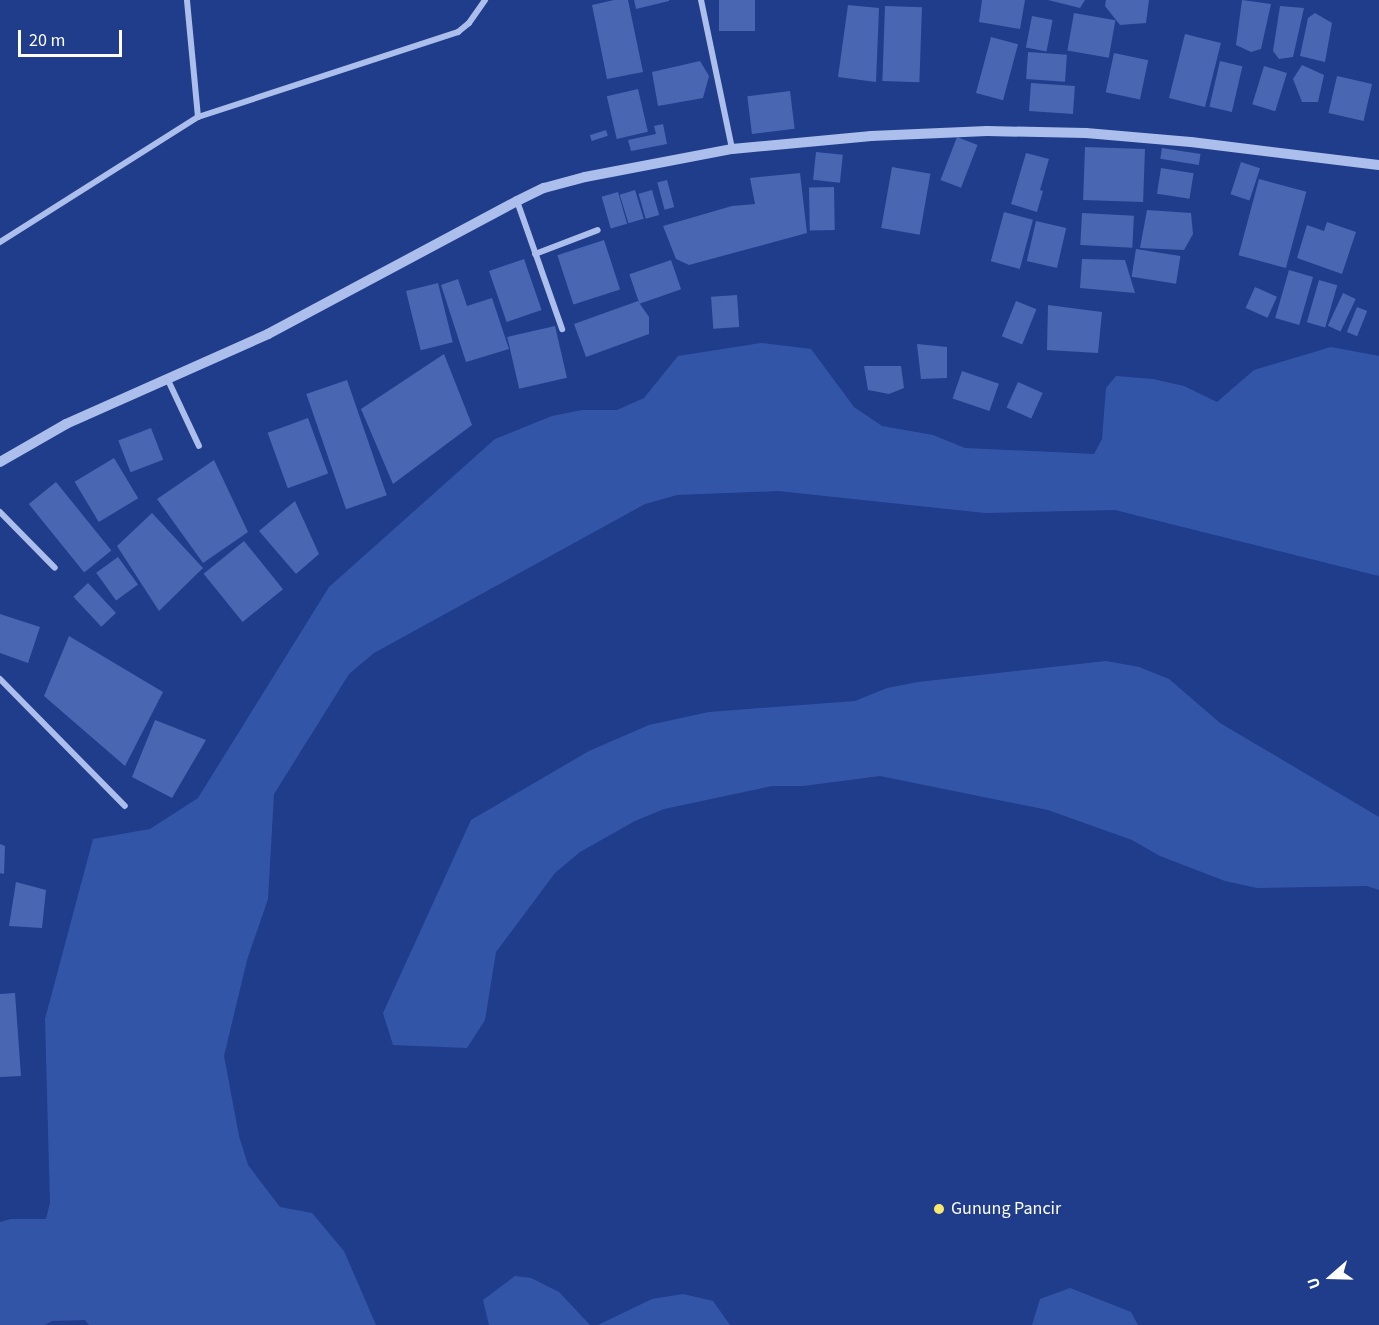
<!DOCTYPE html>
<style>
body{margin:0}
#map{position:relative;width:1379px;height:1325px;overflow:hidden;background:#203d8b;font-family:"Source Sans 3",sans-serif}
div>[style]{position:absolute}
.green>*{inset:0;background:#3355a8}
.building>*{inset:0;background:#4866b2;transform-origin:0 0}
.minor>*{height:6px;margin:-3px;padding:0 3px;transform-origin:3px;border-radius:3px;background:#acbeeb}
.tertiary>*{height:10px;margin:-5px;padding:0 5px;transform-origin:5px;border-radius:5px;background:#acbeeb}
.dots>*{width:16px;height:16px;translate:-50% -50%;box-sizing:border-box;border:3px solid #203d8b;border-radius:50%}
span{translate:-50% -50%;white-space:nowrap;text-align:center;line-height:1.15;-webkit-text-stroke:4.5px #203d8b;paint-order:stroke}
.poi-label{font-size:18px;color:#fff}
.left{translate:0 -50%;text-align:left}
.north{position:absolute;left:1301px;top:1247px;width:60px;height:60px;-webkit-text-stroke:4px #203d8b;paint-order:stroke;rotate:250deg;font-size:16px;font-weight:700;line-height:24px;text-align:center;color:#fff}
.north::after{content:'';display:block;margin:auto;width:21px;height:27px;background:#fff;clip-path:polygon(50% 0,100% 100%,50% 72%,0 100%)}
.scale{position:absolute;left:18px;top:30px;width:104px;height:27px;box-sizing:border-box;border:3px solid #fff;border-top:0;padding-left:8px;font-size:18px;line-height:21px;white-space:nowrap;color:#fff;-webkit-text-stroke:4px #203d8b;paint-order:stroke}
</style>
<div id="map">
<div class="green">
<i style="clip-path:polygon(761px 343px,811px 349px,854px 407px,882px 426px,933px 435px,965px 448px,1094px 454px,1102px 439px,1106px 388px,1116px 376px,1153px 379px,1184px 386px,1217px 402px,1254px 370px,1331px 347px,1379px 356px,1379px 576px,1115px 510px,985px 513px,778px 491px,677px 495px,645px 504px,374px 653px,349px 674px,274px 794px,268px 899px,247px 960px,224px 1056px,239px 1136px,248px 1165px,280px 1207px,312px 1213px,344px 1251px,376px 1325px,89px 1325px,85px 1320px,52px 1321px,45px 1325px,0 1325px,0 1222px,11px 1219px,46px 1219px,50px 1203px,45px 1019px,93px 839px,150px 829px,198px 798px,329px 587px,495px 439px,552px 416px,582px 410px,617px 410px,644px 398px,678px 356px)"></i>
<i style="clip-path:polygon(1106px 661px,1139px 667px,1169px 679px,1220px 723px,1379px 817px,1379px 890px,1367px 886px,1257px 888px,1225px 881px,1160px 856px,1132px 840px,1048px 810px,880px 776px,803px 786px,772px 786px,664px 809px,635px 821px,580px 852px,555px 873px,496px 952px,485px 1020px,467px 1048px,393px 1045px,383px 1013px,471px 820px,589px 751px,649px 725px,709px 712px,855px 701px,887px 688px,918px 682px)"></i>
<i style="clip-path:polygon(515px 1276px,531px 1278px,559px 1292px,590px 1325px,489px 1325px,483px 1300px)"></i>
<i style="clip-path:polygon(1070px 1288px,1131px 1312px,1138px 1325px,1032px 1325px,1040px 1299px)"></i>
<i style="clip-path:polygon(683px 1294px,713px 1301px,730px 1325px,598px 1325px,652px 1299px)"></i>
</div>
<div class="building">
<i style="clip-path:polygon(614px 0,628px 0,643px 72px,607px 79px,592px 5px)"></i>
<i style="clip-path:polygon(634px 0,669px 0,669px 1px,636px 9px)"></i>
<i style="left:719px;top:0;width:36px;height:31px"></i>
<i style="clip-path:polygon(982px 0,1025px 0,1020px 29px,979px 22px)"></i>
<i style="clip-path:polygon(1048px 0,1085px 0,1080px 8px)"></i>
<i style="clip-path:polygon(1106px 0,1149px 0,1146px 23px,1120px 25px,1105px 6px)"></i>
<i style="clip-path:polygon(1242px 0,1271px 4px,1261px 49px,1251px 52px,1236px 45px)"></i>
<i style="clip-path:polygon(848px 5px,879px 8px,876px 82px,838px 77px)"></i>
<i style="left:885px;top:6px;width:37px;height:75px;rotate:2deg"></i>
<i style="clip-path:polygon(1280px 6px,1304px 8px,1293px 57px,1279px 59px,1273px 51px)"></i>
<i style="left:1074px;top:13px;width:42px;height:38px;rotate:10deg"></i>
<i style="clip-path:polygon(1315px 13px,1332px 23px,1325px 62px,1300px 56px,1308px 18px)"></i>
<i style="left:1032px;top:16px;width:21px;height:32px;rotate:11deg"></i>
<i style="left:1185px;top:34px;width:37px;height:66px;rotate:14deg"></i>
<i style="left:991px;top:37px;width:28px;height:58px;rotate:15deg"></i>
<i style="left:1028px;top:52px;width:39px;height:27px;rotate:4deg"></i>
<i style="left:1114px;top:53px;width:35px;height:40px;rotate:12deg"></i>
<i style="clip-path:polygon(700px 61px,709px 76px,703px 98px,658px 106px,652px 72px)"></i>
<i style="left:1220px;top:61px;width:23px;height:47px;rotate:13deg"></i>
<i style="clip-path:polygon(1302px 65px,1324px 75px,1318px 102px,1302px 102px,1293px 79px)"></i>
<i style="left:1264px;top:66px;width:24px;height:40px;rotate:17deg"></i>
<i style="left:1337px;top:76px;width:36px;height:38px;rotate:13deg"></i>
<i style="left:1031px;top:83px;width:44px;height:28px;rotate:4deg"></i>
<i style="left:638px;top:89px;width:44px;height:32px;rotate:77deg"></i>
<i style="left:790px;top:91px;width:38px;height:43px;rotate:83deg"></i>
<i style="clip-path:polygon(663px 124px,667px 144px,631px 151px,628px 140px,656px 134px,654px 126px)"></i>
<i style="left:606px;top:130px;width:6px;height:17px;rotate:72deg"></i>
<i style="left:957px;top:137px;width:22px;height:46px;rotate:21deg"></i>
<i style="left:1085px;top:147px;width:60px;height:53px;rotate:2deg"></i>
<i style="left:1162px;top:148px;width:39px;height:11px;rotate:9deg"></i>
<i style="left:816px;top:152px;width:27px;height:28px;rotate:6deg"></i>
<i style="clip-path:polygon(1026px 153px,1049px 159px,1040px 190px,1043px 191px,1037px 212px,1011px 204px)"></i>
<i style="left:1241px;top:162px;width:20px;height:34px;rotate:18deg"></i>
<i style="left:892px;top:167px;width:39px;height:62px;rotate:10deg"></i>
<i style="left:1161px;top:168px;width:33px;height:26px;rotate:9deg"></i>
<i style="clip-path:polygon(800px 173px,807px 233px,689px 265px,676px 259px,663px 226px,732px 206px,755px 204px,750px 178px)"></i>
<i style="left:1259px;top:179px;width:49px;height:79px;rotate:15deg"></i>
<i style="left:667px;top:180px;width:28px;height:10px;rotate:75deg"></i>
<i style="left:834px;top:187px;width:43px;height:25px;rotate:89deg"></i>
<i style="left:635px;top:190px;width:30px;height:16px;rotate:73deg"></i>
<i style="left:652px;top:190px;width:26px;height:14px;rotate:74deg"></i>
<i style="left:618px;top:192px;width:33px;height:17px;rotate:74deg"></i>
<i style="clip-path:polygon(1147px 210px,1191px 213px,1193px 234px,1184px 250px,1140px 248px)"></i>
<i style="left:1004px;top:212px;width:30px;height:51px;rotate:15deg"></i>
<i style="left:1082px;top:213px;width:52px;height:32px;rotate:3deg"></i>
<i style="left:1036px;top:221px;width:31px;height:41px;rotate:13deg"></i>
<i style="clip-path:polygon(1327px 222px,1356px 232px,1342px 274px,1297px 258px,1307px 225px,1324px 231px)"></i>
<i style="left:604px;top:240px;width:52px;height:49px;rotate:72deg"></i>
<i style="left:1136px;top:249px;width:45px;height:28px;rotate:9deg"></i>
<i style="left:524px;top:259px;width:54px;height:37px;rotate:71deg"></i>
<i style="clip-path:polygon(1082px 259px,1125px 260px,1135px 293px,1080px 288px)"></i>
<i style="left:671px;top:260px;width:31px;height:44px;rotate:71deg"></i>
<i style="left:1289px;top:270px;width:25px;height:50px;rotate:16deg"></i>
<i style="clip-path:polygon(458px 279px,467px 306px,492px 298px,509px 349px,466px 362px,441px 285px)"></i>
<i style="left:1319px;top:280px;width:19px;height:44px;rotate:16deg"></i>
<i style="left:438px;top:283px;width:61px;height:33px;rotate:76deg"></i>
<i style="left:1255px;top:287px;width:24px;height:23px;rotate:24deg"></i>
<i style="left:1343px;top:293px;width:14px;height:36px;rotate:25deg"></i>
<i style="left:737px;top:295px;width:32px;height:26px;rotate:86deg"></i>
<i style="clip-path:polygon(638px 301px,649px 317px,649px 334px,586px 357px,574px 324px)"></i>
<i style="left:1016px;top:301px;width:22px;height:38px;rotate:22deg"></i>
<i style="clip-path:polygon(1048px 305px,1102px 312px,1098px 353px,1047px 350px)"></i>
<i style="left:1357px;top:307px;width:11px;height:27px;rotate:22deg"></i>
<i style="left:555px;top:326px;width:53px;height:49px;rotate:77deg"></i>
<i style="clip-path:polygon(917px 344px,947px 347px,947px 378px,921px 379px)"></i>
<i style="clip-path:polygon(444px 354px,472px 425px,393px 484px,361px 409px)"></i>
<i style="clip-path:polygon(864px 366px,901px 366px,904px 388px,889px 394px,868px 390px)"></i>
<i style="left:962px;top:371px;width:39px;height:29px;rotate:19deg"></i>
<i style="left:347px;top:380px;width:122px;height:43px;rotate:71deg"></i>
<i style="left:1018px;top:382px;width:27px;height:28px;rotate:24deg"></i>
<i style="left:308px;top:418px;width:59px;height:43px;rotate:70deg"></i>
<i style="left:151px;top:428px;width:34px;height:35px;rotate:69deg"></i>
<i style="left:114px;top:458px;width:47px;height:46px;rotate:59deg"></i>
<i style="clip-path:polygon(214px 460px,248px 532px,203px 563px,157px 499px)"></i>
<i style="left:56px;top:482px;width:88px;height:35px;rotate:51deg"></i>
<i style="clip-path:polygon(295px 501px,319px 554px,296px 574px,259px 531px)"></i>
<i style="clip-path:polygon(152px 513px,203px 568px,159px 611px,117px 546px)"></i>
<i style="left:244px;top:541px;width:62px;height:52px;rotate:51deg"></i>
<i style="left:118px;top:557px;width:34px;height:27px;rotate:54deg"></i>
<i style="left:88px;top:583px;width:41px;height:20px;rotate:47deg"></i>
<i style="clip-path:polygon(0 614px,40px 627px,28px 663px,0 653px)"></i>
<i style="clip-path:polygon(69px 636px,163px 692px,125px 766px,44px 696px)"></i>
<i style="clip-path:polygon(155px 720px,206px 740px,172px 798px,132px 777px)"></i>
<i style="clip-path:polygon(0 844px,5px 846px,4px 874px,0 873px)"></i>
<i style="clip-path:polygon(16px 882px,46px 890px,42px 928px,9px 926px)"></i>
<i style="clip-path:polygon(15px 993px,21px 1076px,0 1077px,0 994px)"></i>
</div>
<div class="minor">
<i style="left:701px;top:0;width:152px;rotate:78.2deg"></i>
<i style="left:198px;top:117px;width:274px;rotate:-18.1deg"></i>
<i style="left:458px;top:32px;width:14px;rotate:-39deg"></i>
<i style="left:469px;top:23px;width:28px;rotate:-55deg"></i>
<i style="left:517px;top:201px;width:136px;rotate:70.6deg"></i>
<i style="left:0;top:242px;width:234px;rotate:-32.3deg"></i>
<i style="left:198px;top:117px;width:118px;rotate:-95.4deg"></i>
<i style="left:535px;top:254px;width:67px;rotate:-20.9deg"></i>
<i style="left:167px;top:378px;width:75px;rotate:64.8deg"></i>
<i style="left:0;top:512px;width:78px;rotate:45.5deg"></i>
<i style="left:0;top:679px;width:178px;rotate:45.5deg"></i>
</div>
<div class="tertiary">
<i style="left:0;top:462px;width:76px;rotate:-29.9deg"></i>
<i style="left:66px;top:424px;width:221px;rotate:-24deg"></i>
<i style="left:268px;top:334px;width:282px;rotate:-28.1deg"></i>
<i style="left:517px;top:201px;width:30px;rotate:-26deg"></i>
<i style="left:544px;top:188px;width:42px;rotate:-15deg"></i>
<i style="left:585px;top:177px;width:150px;rotate:-10.8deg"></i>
<i style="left:732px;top:149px;width:140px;rotate:-5.3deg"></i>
<i style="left:871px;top:136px;width:116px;rotate:-2.5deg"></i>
<i style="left:987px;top:131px;width:99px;rotate:1.2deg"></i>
<i style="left:1086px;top:133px;width:105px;rotate:4.9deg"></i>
<i style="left:1191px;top:142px;width:189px;rotate:7deg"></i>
</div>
<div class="dots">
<i style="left:939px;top:1209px;background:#f9e86d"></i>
</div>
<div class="poi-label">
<span class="left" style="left:951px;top:1209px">Gunung Pancir</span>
</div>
<div class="north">U</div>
<div class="scale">20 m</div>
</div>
